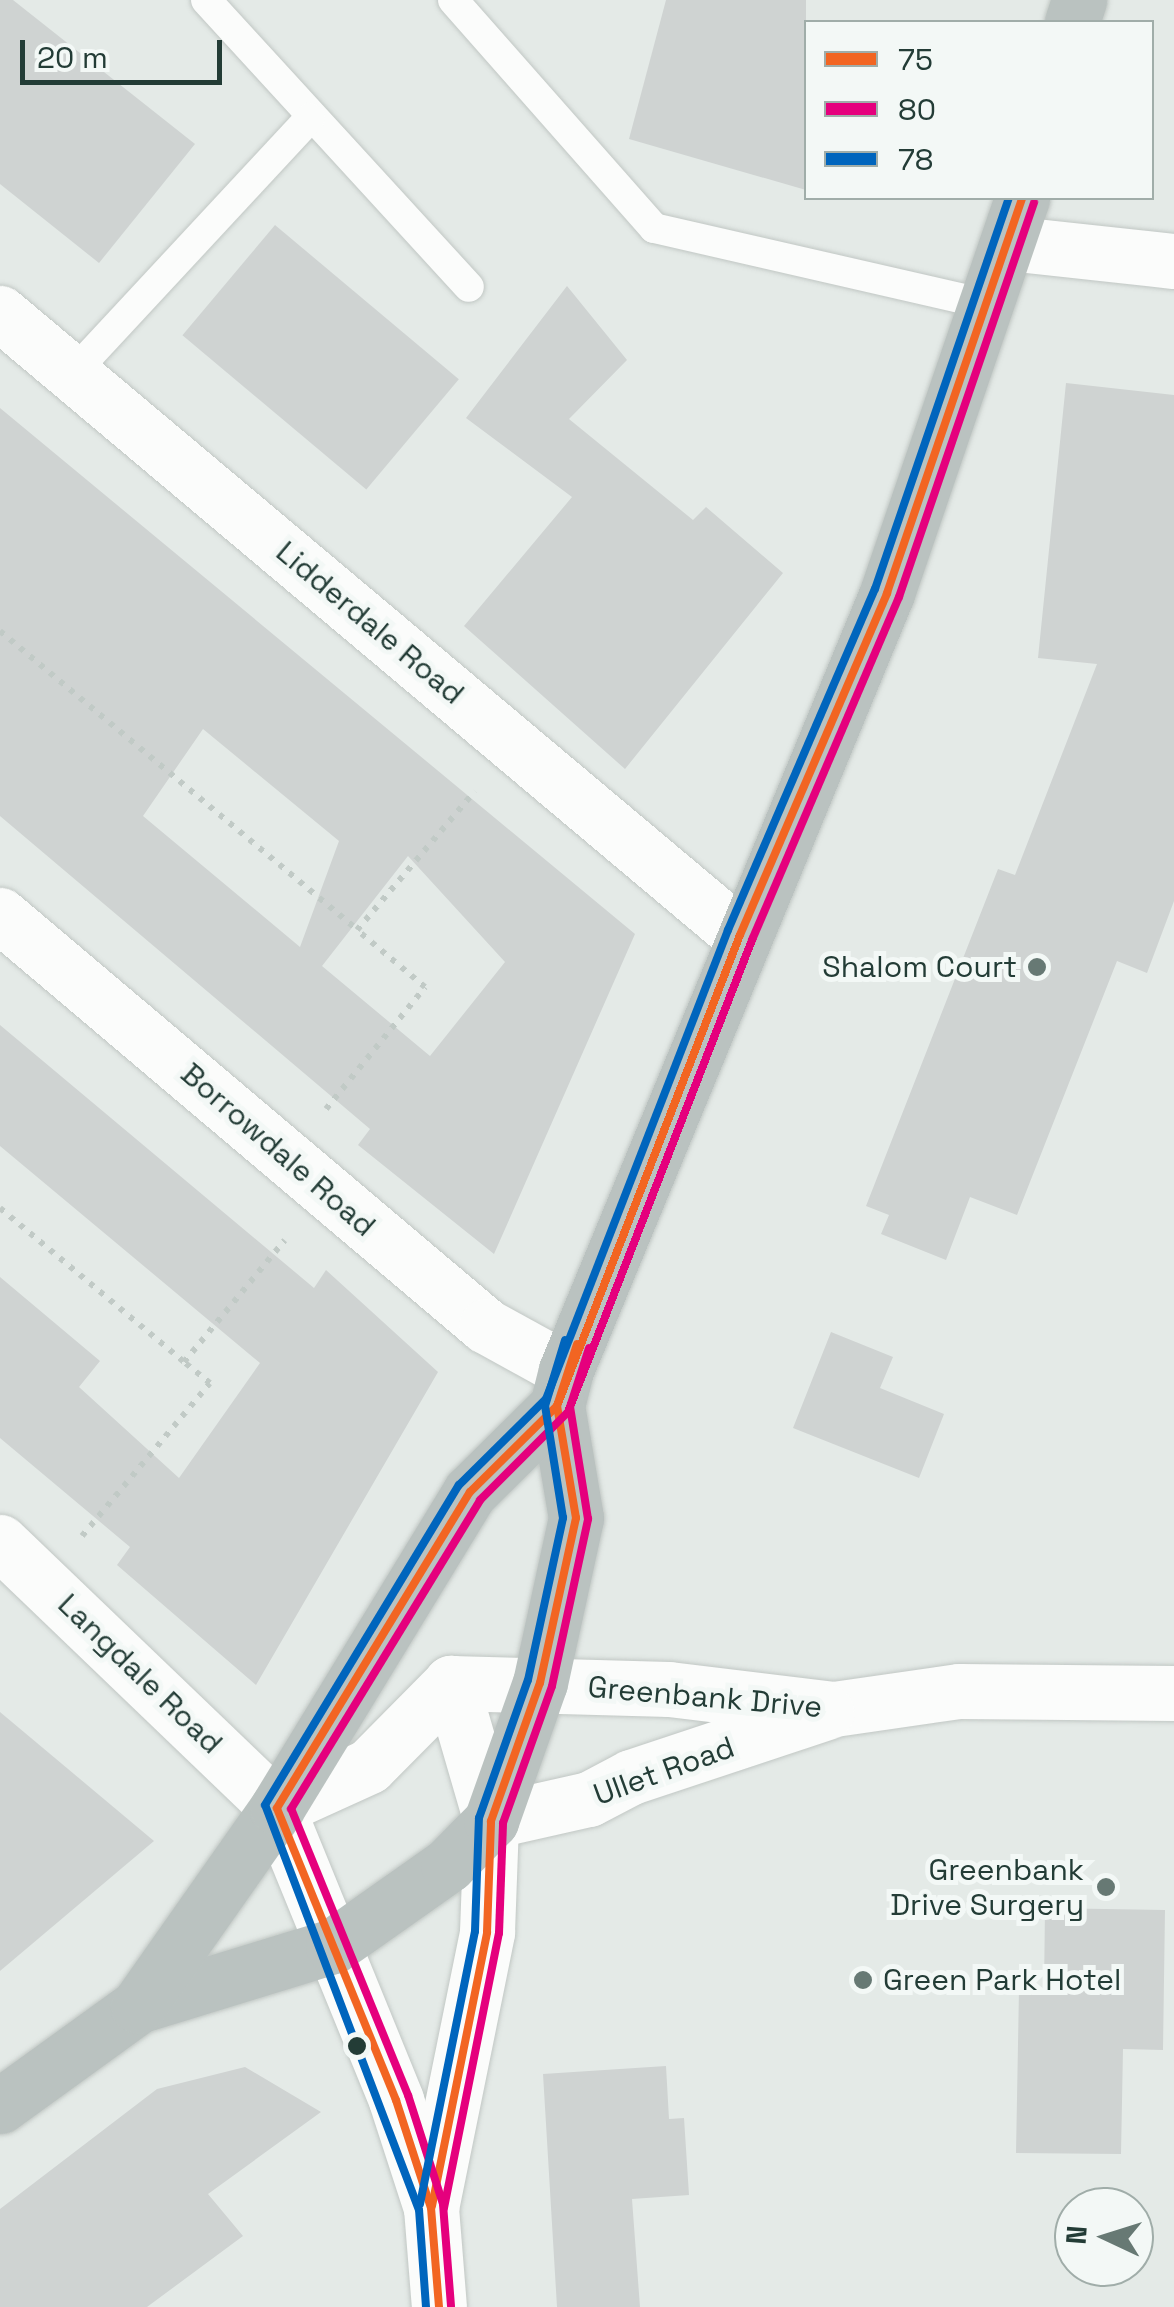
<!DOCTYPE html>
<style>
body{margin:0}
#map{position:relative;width:1174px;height:2307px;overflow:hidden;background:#e4eae7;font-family:"Space Grotesk",sans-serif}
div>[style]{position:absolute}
.building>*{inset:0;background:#cfd3d2;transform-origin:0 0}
.path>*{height:6px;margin-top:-3px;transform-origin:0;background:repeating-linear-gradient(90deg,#c1cac6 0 5px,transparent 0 13px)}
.roads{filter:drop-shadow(0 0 2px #c1c7c4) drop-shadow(0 0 2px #c1c7c4)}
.lane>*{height:30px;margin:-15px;padding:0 15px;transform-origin:15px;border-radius:15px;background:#fbfcfb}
.street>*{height:55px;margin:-27.5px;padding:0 27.5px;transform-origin:27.5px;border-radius:27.5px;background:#fbfcfb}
.secondary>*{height:55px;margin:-27.5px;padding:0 27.5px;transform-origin:27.5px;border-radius:27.5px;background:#fbfcfb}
.highway>*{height:55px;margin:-27.5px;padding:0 27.5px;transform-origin:27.5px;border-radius:27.5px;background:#bac2c0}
.bus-1>*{height:8px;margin:-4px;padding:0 4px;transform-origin:4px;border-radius:4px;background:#f26522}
.bus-2>*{height:8px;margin:-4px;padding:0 4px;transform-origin:4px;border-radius:4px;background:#e5007d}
.bus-3>*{height:8px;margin:-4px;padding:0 4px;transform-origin:4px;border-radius:4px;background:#0065bd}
.dots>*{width:28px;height:28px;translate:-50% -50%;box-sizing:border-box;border:5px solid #f3f8f6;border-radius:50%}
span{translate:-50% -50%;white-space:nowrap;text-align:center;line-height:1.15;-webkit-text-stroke:10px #f3f8f6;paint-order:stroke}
.street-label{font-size:30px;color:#233c36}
.poi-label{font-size:30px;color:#233c36}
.right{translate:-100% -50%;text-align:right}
.left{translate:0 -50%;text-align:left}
.legend{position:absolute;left:804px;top:20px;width:350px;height:180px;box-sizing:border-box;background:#f3f8f6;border:2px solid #a0ada9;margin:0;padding:12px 18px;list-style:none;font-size:30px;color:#233c36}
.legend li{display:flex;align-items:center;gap:20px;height:50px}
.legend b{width:50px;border:2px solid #a0ada9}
.north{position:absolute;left:1054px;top:2187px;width:100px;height:100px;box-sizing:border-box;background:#f3f8f6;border:2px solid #a0ada9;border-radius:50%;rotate:274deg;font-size:28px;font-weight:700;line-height:40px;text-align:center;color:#233c36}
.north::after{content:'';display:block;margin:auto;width:35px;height:45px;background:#677974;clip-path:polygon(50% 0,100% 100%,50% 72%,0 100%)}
.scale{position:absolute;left:20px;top:40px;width:202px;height:45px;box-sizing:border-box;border:5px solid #233c36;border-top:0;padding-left:12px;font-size:30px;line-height:35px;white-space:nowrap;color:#233c36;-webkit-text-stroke:8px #f3f8f6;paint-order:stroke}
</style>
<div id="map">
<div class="building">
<i style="clip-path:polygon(0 0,13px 0,195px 144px,99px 263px,0 184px)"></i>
<i style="clip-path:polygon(666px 0,806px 0,806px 190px,629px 139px)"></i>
<i style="left:275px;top:225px;width:240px;height:144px;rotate:40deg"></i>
<i style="clip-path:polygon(567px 286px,627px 360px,569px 419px,693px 520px,706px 507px,783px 573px,625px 769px,464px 626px,572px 497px,466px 418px)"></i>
<i style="clip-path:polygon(1066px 383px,1174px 395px,1174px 901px,1147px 973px,1117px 961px,1017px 1215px,970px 1197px,946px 1260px,881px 1234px,889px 1215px,866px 1206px,998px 869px,1015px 875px,1097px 664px,1038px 658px)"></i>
<i style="clip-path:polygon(evenodd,0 408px,635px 934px,494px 1254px,358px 1145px,370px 1129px,0 816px,0 408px,203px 729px,339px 841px,300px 947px,143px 816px,203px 729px,0 408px,408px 856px,505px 962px,430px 1056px,322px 966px,408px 856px)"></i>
<i style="clip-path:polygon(0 1025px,314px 1288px,326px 1270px,438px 1372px,256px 1685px,117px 1565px,130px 1547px,0 1438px,0 1277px,100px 1361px,79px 1387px,179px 1478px,260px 1363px,0 1146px)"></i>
<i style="clip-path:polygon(831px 1332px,893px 1357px,880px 1388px,944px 1414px,919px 1478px,793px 1428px)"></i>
<i style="clip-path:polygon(0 1712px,154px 1841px,0 1971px)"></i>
<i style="clip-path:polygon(1045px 1908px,1165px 1910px,1163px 2050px,1123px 2049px,1121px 2154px,1016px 2153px,1019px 1989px,1044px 1989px)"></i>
<i style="clip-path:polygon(666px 2066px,669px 2119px,684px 2118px,689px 2195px,632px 2199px,640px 2307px,557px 2307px,543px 2074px)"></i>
<i style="clip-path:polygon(245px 2067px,321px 2112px,208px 2194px,243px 2236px,147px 2307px,0 2307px,0 2209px,157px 2089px)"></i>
</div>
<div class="path">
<i style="left:0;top:631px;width:466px;rotate:39.9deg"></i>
<i style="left:326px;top:1109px;width:157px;rotate:-50.9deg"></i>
<i style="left:425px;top:987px;width:89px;rotate:-140deg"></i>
<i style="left:357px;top:930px;width:182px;rotate:-49.7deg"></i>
<i style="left:0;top:1208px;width:240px;rotate:39.9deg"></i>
<i style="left:82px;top:1536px;width:199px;rotate:-50.1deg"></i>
<i style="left:210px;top:1383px;width:33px;rotate:-141deg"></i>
<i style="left:184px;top:1362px;width:158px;rotate:-50.4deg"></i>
</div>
<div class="roads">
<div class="lane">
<i style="left:206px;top:0;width:389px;rotate:47.5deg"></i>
<i style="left:453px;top:0;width:304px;rotate:48.6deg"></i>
<i style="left:654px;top:228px;width:341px;rotate:12.9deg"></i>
<i style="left:73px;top:373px;width:348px;rotate:-47.1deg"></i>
</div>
<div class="street">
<i style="left:1008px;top:243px;width:167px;rotate:6.2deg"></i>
<i style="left:0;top:313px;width:967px;rotate:40.05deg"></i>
<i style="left:0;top:915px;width:636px;rotate:40.22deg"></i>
<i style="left:486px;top:1326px;width:91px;rotate:28.8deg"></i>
<i style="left:0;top:1542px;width:384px;rotate:43.8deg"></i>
<i style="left:277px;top:1808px;width:101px;rotate:-24.5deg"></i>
<i style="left:369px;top:1766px;width:117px;rotate:-45.3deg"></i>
<i style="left:451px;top:1683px;width:218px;rotate:1.6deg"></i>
<i style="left:669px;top:1689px;width:166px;rotate:6.9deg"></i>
<i style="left:834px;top:1709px;width:126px;rotate:-8.2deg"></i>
<i style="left:959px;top:1691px;width:215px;rotate:0.5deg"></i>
<i style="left:491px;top:1821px;width:100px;rotate:-12.7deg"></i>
<i style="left:589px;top:1799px;width:47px;rotate:-27.6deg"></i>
<i style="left:631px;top:1777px;width:206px;rotate:-18.4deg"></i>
</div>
<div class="secondary">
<i style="left:277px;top:1808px;width:315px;rotate:67.8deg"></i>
<i style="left:396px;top:2100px;width:114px;rotate:72deg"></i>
<i style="left:431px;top:2208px;width:99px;rotate:85.4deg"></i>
<i style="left:431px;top:2208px;width:282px;rotate:-78.5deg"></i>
<i style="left:487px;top:1932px;width:111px;rotate:-87.9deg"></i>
<i style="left:491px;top:1821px;width:144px;rotate:-106.2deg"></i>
</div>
<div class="highway">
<i style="left:1072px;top:22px;width:23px;rotate:-72deg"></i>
<i style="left:138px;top:2006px;width:204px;rotate:-17.1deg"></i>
<i style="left:333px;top:1946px;width:141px;rotate:-35.2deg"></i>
<i style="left:448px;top:1865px;width:62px;rotate:-45.7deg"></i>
<i style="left:491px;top:1821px;width:146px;rotate:-70.5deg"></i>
<i style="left:540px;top:1683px;width:169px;rotate:-77.7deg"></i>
<i style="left:576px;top:1518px;width:114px;rotate:-99.6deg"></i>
<i style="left:557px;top:1406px;width:37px;rotate:-76deg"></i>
<i style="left:566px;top:1370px;width:841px;rotate:-67.55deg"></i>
<i style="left:887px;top:593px;width:417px;rotate:-71.1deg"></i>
<i style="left:0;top:2106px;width:170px;rotate:-35.9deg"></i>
<i style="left:138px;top:2006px;width:242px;rotate:-54.9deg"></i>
<i style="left:277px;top:1808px;width:370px;rotate:-58.6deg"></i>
<i style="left:470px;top:1492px;width:122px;rotate:-44.7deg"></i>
</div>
</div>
<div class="bus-1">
<i style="left:432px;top:2206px;width:279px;rotate:-78.6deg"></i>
<i style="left:487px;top:1932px;width:111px;rotate:-87.9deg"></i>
<i style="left:491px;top:1821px;width:146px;rotate:-70.5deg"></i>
<i style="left:540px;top:1683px;width:169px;rotate:-77.7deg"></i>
<i style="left:576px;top:1518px;width:114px;rotate:-99.6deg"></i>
<i style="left:557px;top:1406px;width:65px;rotate:-72.1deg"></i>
<i style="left:439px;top:2307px;width:99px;rotate:-94.6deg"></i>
<i style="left:431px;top:2208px;width:114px;rotate:-108deg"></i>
<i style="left:396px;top:2100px;width:315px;rotate:-112.2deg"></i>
<i style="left:277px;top:1808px;width:370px;rotate:-58.6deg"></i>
<i style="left:470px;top:1492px;width:122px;rotate:-44.7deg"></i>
<i style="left:557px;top:1406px;width:505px;rotate:-68.77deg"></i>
<i style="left:740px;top:935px;width:372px;rotate:-66.7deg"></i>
<i style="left:887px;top:593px;width:417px;rotate:-71.1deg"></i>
</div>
<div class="bus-2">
<i style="left:444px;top:2208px;width:280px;rotate:-78.7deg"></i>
<i style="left:499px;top:1933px;width:110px;rotate:-87.9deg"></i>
<i style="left:503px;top:1823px;width:145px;rotate:-70.3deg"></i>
<i style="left:552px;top:1686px;width:171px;rotate:-77.8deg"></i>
<i style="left:588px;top:1519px;width:113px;rotate:-99.1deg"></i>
<i style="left:570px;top:1407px;width:62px;rotate:-72.1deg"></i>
<i style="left:451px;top:2306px;width:102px;rotate:-94.5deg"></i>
<i style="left:443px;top:2204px;width:114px;rotate:-107.8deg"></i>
<i style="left:408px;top:2095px;width:309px;rotate:-112.2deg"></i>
<i style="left:291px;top:1809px;width:362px;rotate:-58.5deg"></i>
<i style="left:480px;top:1500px;width:124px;rotate:-45deg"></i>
<i style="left:568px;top:1412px;width:507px;rotate:-68.7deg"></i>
<i style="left:752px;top:940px;width:373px;rotate:-66.8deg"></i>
<i style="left:899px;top:597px;width:417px;rotate:-71.1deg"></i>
</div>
<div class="bus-3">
<i style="left:420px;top:2204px;width:278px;rotate:-78.6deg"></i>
<i style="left:475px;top:1931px;width:113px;rotate:-88deg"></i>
<i style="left:479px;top:1818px;width:146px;rotate:-70.5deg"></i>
<i style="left:528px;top:1680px;width:166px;rotate:-77.8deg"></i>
<i style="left:563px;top:1518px;width:113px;rotate:-99.1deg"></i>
<i style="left:545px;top:1406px;width:69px;rotate:-73.1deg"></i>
<i style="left:426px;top:2307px;width:97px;rotate:-94.1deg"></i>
<i style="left:419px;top:2210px;width:433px;rotate:-110.8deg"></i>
<i style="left:265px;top:1805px;width:374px;rotate:-58.8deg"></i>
<i style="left:459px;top:1485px;width:122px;rotate:-44.7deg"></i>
<i style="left:546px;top:1399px;width:503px;rotate:-68.79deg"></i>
<i style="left:728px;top:930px;width:371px;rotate:-66.7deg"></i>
<i style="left:875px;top:589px;width:413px;rotate:-71.1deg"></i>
</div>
<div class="dots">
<i style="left:1037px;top:967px;background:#677974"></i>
<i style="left:1106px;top:1887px;background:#677974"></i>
<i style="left:863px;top:1980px;background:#677974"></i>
<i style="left:357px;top:2046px;background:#233c36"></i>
</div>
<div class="street-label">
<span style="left:370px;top:623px;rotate:40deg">Lidderdale Road</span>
<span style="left:278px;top:1150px;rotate:41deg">Borrowdale Road</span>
<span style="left:140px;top:1674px;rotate:44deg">Langdale Road</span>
<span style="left:705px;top:1697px;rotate:5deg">Greenbank Drive</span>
<span style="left:664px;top:1771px;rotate:-20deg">Ullet Road</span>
</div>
<div class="poi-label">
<span class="right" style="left:1017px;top:967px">Shalom Court</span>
<span class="right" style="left:1084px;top:1887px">Greenbank<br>Drive Surgery</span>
<span class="left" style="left:883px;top:1980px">Green Park Hotel</span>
</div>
<ul class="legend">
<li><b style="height:12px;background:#f26522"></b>75</li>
<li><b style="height:12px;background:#e5007d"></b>80</li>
<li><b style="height:12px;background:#0065bd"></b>78</li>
</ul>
<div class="north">N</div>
<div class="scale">20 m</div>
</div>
